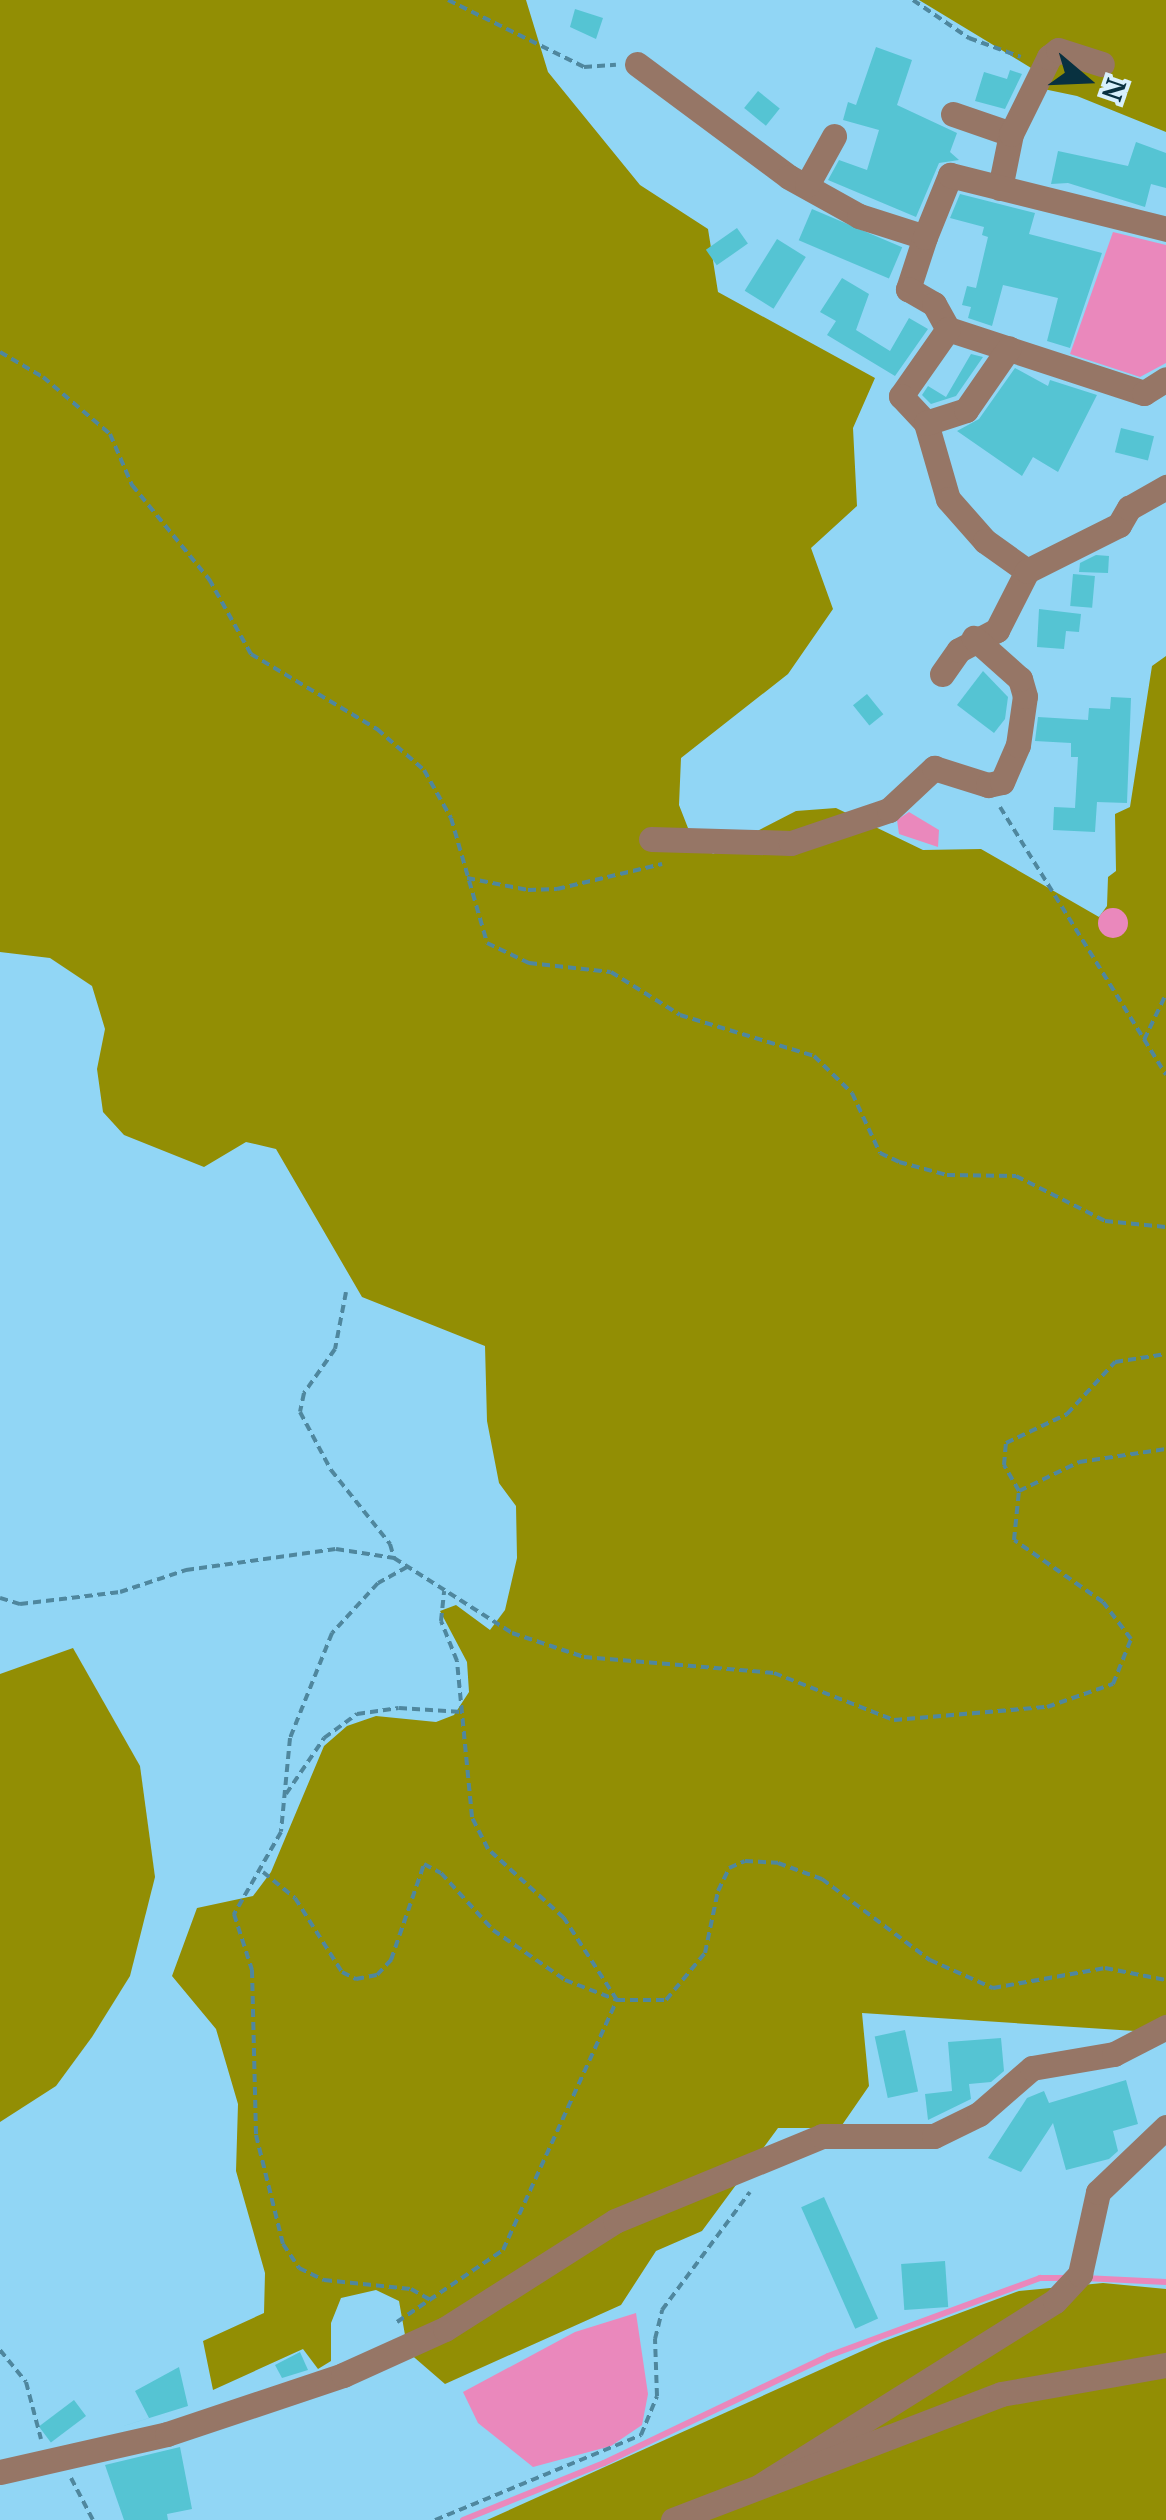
<!DOCTYPE html>
<style>
body{margin:0}
#map{position:relative;width:1166px;height:2520px;overflow:hidden;background:#91d6f5;font-family:"PT Serif",serif}
div>[style]{position:absolute}
.forest>*{inset:0;background:#928e04}
.water>*{inset:0;background:#ea88bc}
.round{border-radius:50%}
.stream>*{height:6px;margin:-3px;padding:0 3px;transform-origin:3px;border-radius:3px;background:#ea88bc}
.building>*{inset:0;background:#55c4d3;transform-origin:0 0}
.path>*{height:4px;margin-top:-2px;transform-origin:0;background:repeating-linear-gradient(90deg,#4f879e 0 8px,transparent 0 13px)}
.minor>*{height:25px;margin:-12.5px;padding:0 12.5px;transform-origin:12.5px;border-radius:12.5px;background:#967666}
span{translate:-50% -50%;white-space:nowrap;text-align:center;line-height:1.15;-webkit-text-stroke:8px #d7f0fc;paint-order:stroke}
.north{position:absolute;left:1036px;top:30px;width:100px;height:100px;-webkit-text-stroke:8px #d7f0fc;paint-order:stroke;rotate:109deg;font-size:28px;font-weight:700;line-height:40px;text-align:center;color:#083140}
.north::after{content:'';display:block;margin:auto;width:35px;height:45px;background:#083140;clip-path:polygon(50% 0,100% 100%,50% 72%,0 100%)}
</style>
<div id="map">
<div class="forest">
<i style="clip-path:polygon(0 0,526px 0,548px 72px,640px 185px,708px 229px,718px 292px,875px 378px,853px 428px,857px 506px,811px 548px,833px 609px,788px 674px,681px 758px,679px 805px,688px 828px,713px 854px,796px 811px,836px 808px,923px 850px,981px 849px,1099px 917px,1107px 906px,1108px 877px,1116px 871px,1115px 814px,1130px 807px,1152px 666px,1166px 656px,1166px 2033px,862px 2013px,869px 2086px,840px 2128px,778px 2128px,702px 2231px,656px 2251px,621px 2305px,445px 2384px,408px 2352px,399px 2301px,376px 2290px,341px 2298px,331px 2323px,331px 2361px,318px 2369px,303px 2349px,213px 2390px,203px 2341px,264px 2313px,265px 2273px,236px 2171px,238px 2104px,216px 2029px,172px 1976px,197px 1908px,253px 1896px,271px 1872px,324px 1746px,347px 1726px,376px 1716px,436px 1722px,454px 1715px,469px 1692px,467px 1662px,440px 1611px,456px 1605px,490px 1630px,505px 1610px,517px 1558px,516px 1506px,499px 1483px,487px 1421px,485px 1346px,362px 1297px,276px 1149px,246px 1142px,204px 1167px,124px 1135px,103px 1112px,97px 1069px,105px 1029px,92px 986px,50px 958px,0 952px)"></i>
<i style="clip-path:polygon(919px 0,1166px 0,1166px 132px,1077px 96px,1034px 87px,1036px 71px)"></i>
<i style="clip-path:polygon(73px 1648px,140px 1766px,155px 1877px,130px 1976px,92px 2037px,56px 2086px,0 2122px,0 1674px)"></i>
<i style="clip-path:polygon(1103px 2283px,1166px 2289px,1166px 2520px,487px 2520px,882px 2342px,1019px 2291px)"></i>
</div>
<div class="water">
<i style="clip-path:polygon(1113px 232px,1166px 245px,1166px 363px,1140px 377px,1070px 354px)"></i>
<i style="clip-path:polygon(909px 812px,939px 830px,938px 847px,899px 834px,897px 820px)"></i>
<i class="round" style="left:1098px;top:908px;width:30px;height:30px"></i>
<i style="clip-path:polygon(636px 2313px,648px 2394px,642px 2425px,611px 2446px,533px 2467px,478px 2423px,463px 2392px,575px 2332px)"></i>
</div>
<div class="stream">
<i style="left:1084px;top:2278px;width:82px;rotate:2.8deg"></i>
<i style="left:463px;top:2520px;width:152px;rotate:-22deg"></i>
<i style="left:604px;top:2463px;width:248px;rotate:-25.5deg"></i>
<i style="left:828px;top:2356px;width:226px;rotate:-20.2deg"></i>
<i style="left:1040px;top:2278px;width:27px"></i>
</div>
<div class="building">
<i style="clip-path:polygon(575px 9px,603px 18px,596px 39px,570px 27px)"></i>
<i style="clip-path:polygon(876px 47px,912px 60px,897px 105px,957px 133px,950px 152px,959px 160px,939px 163px,916px 217px,828px 180px,839px 160px,867px 170px,879px 130px,843px 120px,848px 102px,856px 105px)"></i>
<i style="clip-path:polygon(1010px 70px,1022px 74px,1005px 109px,975px 101px,984px 72px,1007px 79px)"></i>
<i style="left:758px;top:91px;width:28px;height:22px;rotate:39deg"></i>
<i style="clip-path:polygon(1136px 142px,1166px 153px,1166px 188px,1151px 184px,1145px 207px,1068px 183px,1051px 184px,1058px 151px,1128px 166px)"></i>
<i style="clip-path:polygon(960px 194px,1035px 213px,1029px 234px,1102px 253px,1070px 348px,1047px 341px,1058px 298px,1003px 285px,992px 326px,968px 318px,971px 307px,962px 305px,967px 286px,976px 288px,988px 237px,982px 235px,984px 227px,950px 218px)"></i>
<i style="left:812px;top:209px;width:98px;height:34px;rotate:23deg"></i>
<i style="left:737px;top:228px;width:19px;height:38px;rotate:55deg"></i>
<i style="left:777px;top:239px;width:34px;height:61px;rotate:32deg"></i>
<i style="clip-path:polygon(842px 278px,869px 294px,856px 330px,890px 351px,909px 318px,928px 329px,895px 376px,827px 335px,836px 321px,820px 312px)"></i>
<i style="clip-path:polygon(971px 354px,983px 357px,956px 396px,931px 404px,922px 395px,928px 386px,946px 397px)"></i>
<i style="clip-path:polygon(1015px 368px,1048px 386px,1050px 380px,1097px 395px,1058px 472px,1033px 457px,1022px 476px,957px 431px,979px 419px)"></i>
<i style="left:1121px;top:428px;width:34px;height:25px;rotate:14deg"></i>
<i style="clip-path:polygon(1096px 555px,1109px 556px,1108px 573px,1079px 572px,1080px 563px)"></i>
<i style="left:1073px;top:574px;width:22px;height:32px;rotate:5deg"></i>
<i style="clip-path:polygon(1039px 609px,1081px 614px,1079px 632px,1066px 631px,1064px 649px,1037px 647px)"></i>
<i style="clip-path:polygon(983px 671px,1008px 697px,1005px 719px,994px 733px,957px 705px)"></i>
<i style="left:867px;top:694px;width:26px;height:18px;rotate:51deg"></i>
<i style="clip-path:polygon(1111px 697px,1131px 698px,1127px 803px,1097px 802px,1095px 832px,1053px 830px,1054px 807px,1075px 808px,1078px 757px,1071px 757px,1071px 743px,1035px 741px,1038px 717px,1088px 720px,1089px 708px,1110px 709px)"></i>
<i style="left:905px;top:2030px;width:63px;height:31px;rotate:78deg"></i>
<i style="clip-path:polygon(1001px 2038px,1004px 2071px,991px 2082px,969px 2084px,971px 2099px,928px 2120px,925px 2094px,952px 2091px,948px 2042px)"></i>
<i style="clip-path:polygon(1126px 2080px,1138px 2124px,1113px 2131px,1118px 2151px,1109px 2159px,1066px 2170px,1053px 2123px,1021px 2172px,988px 2158px,1027px 2098px,1044px 2091px,1049px 2103px)"></i>
<i style="left:824px;top:2197px;width:133px;height:25px;rotate:66deg"></i>
<i style="left:945px;top:2261px;width:46px;height:44px;rotate:86deg"></i>
<i style="clip-path:polygon(300px 2352px,308px 2370px,282px 2378px,275px 2365px)"></i>
<i style="clip-path:polygon(179px 2367px,188px 2406px,114px 2429px,149px 2418px,135px 2391px)"></i>
<i style="left:74px;top:2400px;width:20px;height:44px;rotate:53deg"></i>
<i style="clip-path:polygon(180px 2447px,192px 2509px,167px 2514px,168px 2520px,124px 2520px,105px 2465px)"></i>
</div>
<div class="path">
<i style="left:448px;top:0;width:152px;rotate:26.2deg"></i>
<i style="left:584px;top:67px;width:32px;rotate:-4deg"></i>
<i style="left:913px;top:0;width:68px;rotate:34.2deg"></i>
<i style="left:969px;top:38px;width:55px;rotate:20.1deg"></i>
<i style="left:0;top:352px;width:50px;rotate:30.2deg"></i>
<i style="left:43px;top:377px;width:88px;rotate:40.4deg"></i>
<i style="left:110px;top:434px;width:56px;rotate:66.7deg"></i>
<i style="left:132px;top:485px;width:122px;rotate:50.7deg"></i>
<i style="left:209px;top:579px;width:86px;rotate:60.8deg"></i>
<i style="left:251px;top:654px;width:147px;rotate:30.8deg"></i>
<i style="left:377px;top:729px;width:62px;rotate:41.1deg"></i>
<i style="left:424px;top:770px;width:55px;rotate:60.6deg"></i>
<i style="left:451px;top:818px;width:130px;rotate:73.9deg"></i>
<i style="left:487px;top:943px;width:47px;rotate:25.5deg"></i>
<i style="left:529px;top:963px;width:82px;rotate:6.3deg"></i>
<i style="left:611px;top:972px;width:81px;rotate:31.9deg"></i>
<i style="left:680px;top:1015px;width:140px;rotate:17deg"></i>
<i style="left:814px;top:1056px;width:53px;rotate:44.2deg"></i>
<i style="left:852px;top:1093px;width:66px;rotate:65deg"></i>
<i style="left:880px;top:1153px;width:21px;rotate:25deg"></i>
<i style="left:899px;top:1162px;width:50px;rotate:15.2deg"></i>
<i style="left:947px;top:1175px;width:69px;rotate:0.8deg"></i>
<i style="left:1016px;top:1176px;width:100px;rotate:26.8deg"></i>
<i style="left:1105px;top:1221px;width:61px;rotate:5.6deg"></i>
<i style="left:1000px;top:807px;width:315px;rotate:58.2deg"></i>
<i style="left:467px;top:878px;width:62px;rotate:11.1deg"></i>
<i style="left:528px;top:890px;width:29px;rotate:-2deg"></i>
<i style="left:557px;top:889px;width:108px;rotate:-13.4deg"></i>
<i style="left:1144px;top:1040px;width:51px;rotate:-64.4deg"></i>
<i style="left:346px;top:1292px;width:58px;rotate:100.9deg"></i>
<i style="left:335px;top:1349px;width:54px;rotate:125.2deg"></i>
<i style="left:304px;top:1393px;width:19px;rotate:102deg"></i>
<i style="left:300px;top:1412px;width:66px;rotate:61.9deg"></i>
<i style="left:331px;top:1470px;width:95px;rotate:51.4deg"></i>
<i style="left:390px;top:1544px;width:15px;rotate:74deg"></i>
<i style="left:1019px;top:1491px;width:30px;rotate:-120deg"></i>
<i style="left:1004px;top:1465px;width:22px;rotate:-85deg"></i>
<i style="left:1006px;top:1443px;width:68px;rotate:-25.4deg"></i>
<i style="left:1067px;top:1414px;width:71px;rotate:-47.3deg"></i>
<i style="left:1115px;top:1362px;width:52px;rotate:-8.9deg"></i>
<i style="left:407px;top:1567px;width:33px;rotate:151deg"></i>
<i style="left:378px;top:1583px;width:68px;rotate:132.6deg"></i>
<i style="left:332px;top:1633px;width:113px;rotate:111.8deg"></i>
<i style="left:290px;top:1738px;width:94px;rotate:95.5deg"></i>
<i style="left:281px;top:1832px;width:95px;rotate:119.8deg"></i>
<i style="left:234px;top:1914px;width:59px;rotate:72.2deg"></i>
<i style="left:252px;top:1970px;width:165px;rotate:88.6deg"></i>
<i style="left:256px;top:2135px;width:112px;rotate:76.1deg"></i>
<i style="left:283px;top:2244px;width:29px;rotate:56deg"></i>
<i style="left:299px;top:2268px;width:28px;rotate:26deg"></i>
<i style="left:324px;top:2280px;width:87px;rotate:5.9deg"></i>
<i style="left:411px;top:2289px;width:23px;rotate:29deg"></i>
<i style="left:0;top:1598px;width:21px;rotate:17deg"></i>
<i style="left:20px;top:1604px;width:101px;rotate:-6.8deg"></i>
<i style="left:120px;top:1592px;width:70px;rotate:-18.4deg"></i>
<i style="left:186px;top:1570px;width:151px;rotate:-8deg"></i>
<i style="left:336px;top:1549px;width:59px;rotate:8.8deg"></i>
<i style="left:394px;top:1558px;width:140px;rotate:32.4deg"></i>
<i style="left:512px;top:1633px;width:76px;rotate:18.4deg"></i>
<i style="left:584px;top:1657px;width:191px;rotate:4.8deg"></i>
<i style="left:774px;top:1673px;width:129px;rotate:21.4deg"></i>
<i style="left:894px;top:1720px;width:154px;rotate:-4.9deg"></i>
<i style="left:1047px;top:1707px;width:70px;rotate:-19.2deg"></i>
<i style="left:1113px;top:1684px;width:48px;rotate:-68.2deg"></i>
<i style="left:1131px;top:1639px;width:46px;rotate:-127.1deg"></i>
<i style="left:1103px;top:1602px;width:108px;rotate:-145.1deg"></i>
<i style="left:1014px;top:1540px;width:49px;rotate:-84.2deg"></i>
<i style="left:1019px;top:1491px;width:67px;rotate:-25.8deg"></i>
<i style="left:1079px;top:1462px;width:88px;rotate:-8.5deg"></i>
<i style="left:286px;top:1794px;width:68px;rotate:-55.8deg"></i>
<i style="left:324px;top:1738px;width:41px;rotate:-36deg"></i>
<i style="left:357px;top:1714px;width:42px;rotate:-8.1deg"></i>
<i style="left:399px;top:1708px;width:63px;rotate:3.6deg"></i>
<i style="left:263px;top:1872px;width:41px;rotate:39.1deg"></i>
<i style="left:295px;top:1898px;width:88px;rotate:57.6deg"></i>
<i style="left:342px;top:1972px;width:16px;rotate:27deg"></i>
<i style="left:356px;top:1979px;width:21px;rotate:-11deg"></i>
<i style="left:377px;top:1975px;width:21px;rotate:-47deg"></i>
<i style="left:391px;top:1960px;width:102px;rotate:-71deg"></i>
<i style="left:424px;top:1864px;width:19px;rotate:28deg"></i>
<i style="left:441px;top:1873px;width:77px;rotate:47.6deg"></i>
<i style="left:493px;top:1930px;width:88px;rotate:34.8deg"></i>
<i style="left:565px;top:1980px;width:56px;rotate:21deg"></i>
<i style="left:617px;top:2000px;width:49px"></i>
<i style="left:666px;top:2000px;width:61px;rotate:-50.3deg"></i>
<i style="left:705px;top:1953px;width:63px;rotate:-78.2deg"></i>
<i style="left:718px;top:1891px;width:25px;rotate:-64deg"></i>
<i style="left:729px;top:1868px;width:17px;rotate:-24deg"></i>
<i style="left:745px;top:1861px;width:33px;rotate:3deg"></i>
<i style="left:778px;top:1863px;width:47px;rotate:20deg"></i>
<i style="left:822px;top:1879px;width:135px;rotate:36.9deg"></i>
<i style="left:930px;top:1960px;width:69px;rotate:24deg"></i>
<i style="left:993px;top:1988px;width:114px;rotate:-10.1deg"></i>
<i style="left:1105px;top:1968px;width:62px;rotate:11.1deg"></i>
<i style="left:397px;top:2322px;width:128px;rotate:-34.2deg"></i>
<i style="left:503px;top:2250px;width:275px;rotate:-65.5deg"></i>
<i style="left:617px;top:2000px;width:98px;rotate:-122.9deg"></i>
<i style="left:564px;top:1918px;width:103px;rotate:-137.8deg"></i>
<i style="left:488px;top:1849px;width:36px;rotate:-117deg"></i>
<i style="left:472px;top:1817px;width:157px;rotate:-95.5deg"></i>
<i style="left:457px;top:1661px;width:43px;rotate:-111.8deg"></i>
<i style="left:441px;top:1621px;width:30px;rotate:-84deg"></i>
<i style="left:0;top:2350px;width:41px;rotate:50.9deg"></i>
<i style="left:26px;top:2382px;width:59px;rotate:75.3deg"></i>
<i style="left:71px;top:2478px;width:47px;rotate:62.4deg"></i>
<i style="left:435px;top:2520px;width:223px;rotate:-22.4deg"></i>
<i style="left:641px;top:2435px;width:42px;rotate:-67.7deg"></i>
<i style="left:657px;top:2396px;width:57px;rotate:-92deg"></i>
<i style="left:655px;top:2339px;width:30px;rotate:-76deg"></i>
<i style="left:662px;top:2310px;width:147px;rotate:-53.3deg"></i>
</div>
<div class="minor">
<i style="left:637px;top:64px;width:189px;rotate:36.6deg"></i>
<i style="left:789px;top:177px;width:80px;rotate:29.1deg"></i>
<i style="left:859px;top:216px;width:69px;rotate:17.7deg"></i>
<i style="left:925px;top:237px;width:55px;rotate:108.1deg"></i>
<i style="left:908px;top:289px;width:30px;rotate:30deg"></i>
<i style="left:934px;top:304px;width:29px;rotate:61deg"></i>
<i style="left:948px;top:329px;width:206px;rotate:18.1deg"></i>
<i style="left:1144px;top:393px;width:26px;rotate:-32deg"></i>
<i style="left:953px;top:114px;width:61px;rotate:19deg"></i>
<i style="left:807px;top:185px;width:56px;rotate:-61.1deg"></i>
<i style="left:1000px;top:188px;width:55px;rotate:-78.5deg"></i>
<i style="left:1011px;top:134px;width:86px;rotate:-63.7deg"></i>
<i style="left:1049px;top:57px;width:11px;rotate:-38deg"></i>
<i style="left:1058px;top:50px;width:46px;rotate:17.7deg"></i>
<i style="left:925px;top:237px;width:67px;rotate:-68deg"></i>
<i style="left:950px;top:175px;width:223px;rotate:14deg"></i>
<i style="left:948px;top:329px;width:82px;rotate:125deg"></i>
<i style="left:901px;top:396px;width:37px;rotate:47deg"></i>
<i style="left:926px;top:423px;width:79px;rotate:73.9deg"></i>
<i style="left:948px;top:499px;width:56px;rotate:48.6deg"></i>
<i style="left:985px;top:541px;width:52px;rotate:35.5deg"></i>
<i style="left:926px;top:423px;width:42px;rotate:-18deg"></i>
<i style="left:966px;top:410px;width:75px;rotate:-55.3deg"></i>
<i style="left:942px;top:674px;width:29px;rotate:-55deg"></i>
<i style="left:959px;top:650px;width:43px;rotate:-27.8deg"></i>
<i style="left:997px;top:630px;width:66px;rotate:-63deg"></i>
<i style="left:1027px;top:571px;width:103px;rotate:-26.6deg"></i>
<i style="left:1119px;top:525px;width:20px;rotate:-60deg"></i>
<i style="left:1129px;top:508px;width:43px;rotate:-29.6deg"></i>
<i style="left:651px;top:839px;width:140px;rotate:1.6deg"></i>
<i style="left:791px;top:843px;width:103px;rotate:-18.6deg"></i>
<i style="left:889px;top:810px;width:62px;rotate:-43deg"></i>
<i style="left:934px;top:768px;width:57px;rotate:17.5deg"></i>
<i style="left:988px;top:785px;width:14px;rotate:-12deg"></i>
<i style="left:1002px;top:782px;width:40px;rotate:-66.6deg"></i>
<i style="left:1018px;top:745px;width:49px;rotate:-81.9deg"></i>
<i style="left:1025px;top:696px;width:18px;rotate:-106deg"></i>
<i style="left:1020px;top:679px;width:62px;rotate:-138.3deg"></i>
<i style="left:0;top:2472px;width:171px;rotate:-12.8deg"></i>
<i style="left:167px;top:2434px;width:186px;rotate:-18.5deg"></i>
<i style="left:343px;top:2375px;width:112px;rotate:-24.3deg"></i>
<i style="left:445px;top:2329px;width:201px;rotate:-32.4deg"></i>
<i style="left:615px;top:2221px;width:224px;rotate:-22.3deg"></i>
<i style="left:822px;top:2136px;width:112px"></i>
<i style="left:934px;top:2136px;width:50px;rotate:-26.1deg"></i>
<i style="left:979px;top:2114px;width:70px;rotate:-41deg"></i>
<i style="left:1032px;top:2068px;width:83px;rotate:-9.7deg"></i>
<i style="left:1114px;top:2054px;width:59px;rotate:-27.4deg"></i>
<i style="left:760px;top:2486px;width:348px;rotate:-32.1deg"></i>
<i style="left:1055px;top:2301px;width:37px;rotate:-47deg"></i>
<i style="left:1080px;top:2274px;width:84px;rotate:-77.6deg"></i>
<i style="left:1098px;top:2192px;width:94px;rotate:-43.7deg"></i>
<i style="left:673px;top:2520px;width:351px;rotate:-21deg"></i>
<i style="left:1001px;top:2394px;width:168px;rotate:-10deg"></i>
</div>
<div class="north">N</div>
</div>
